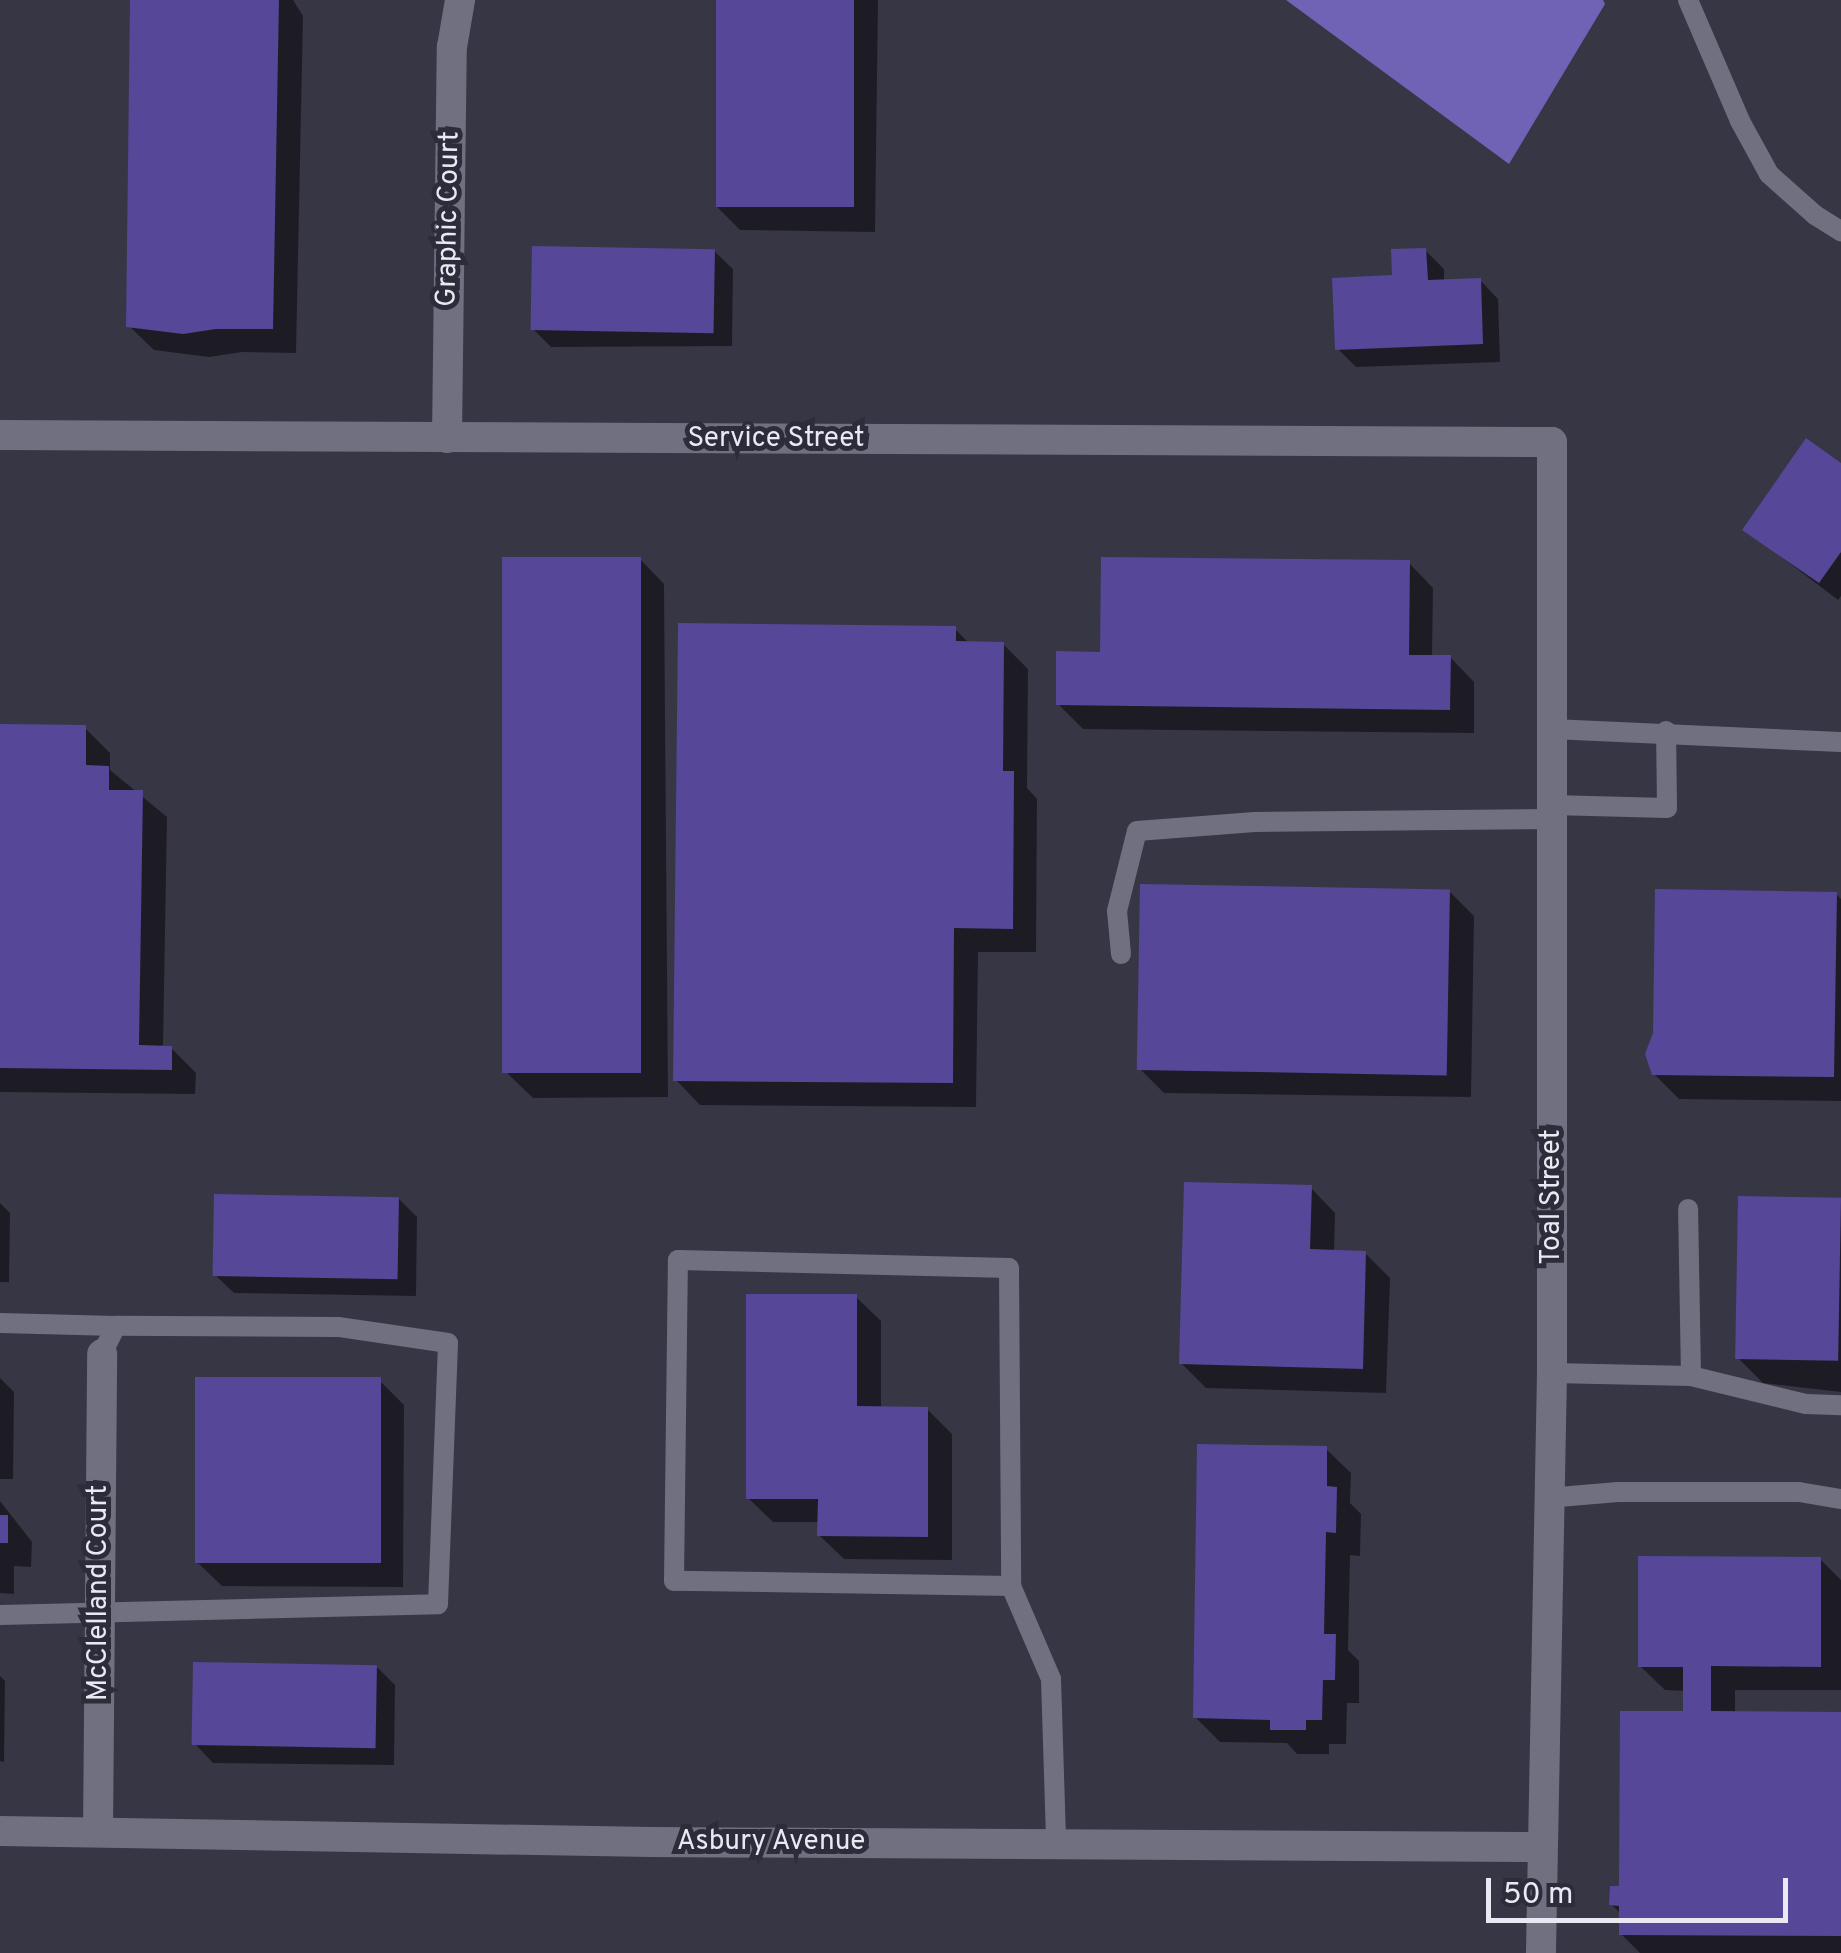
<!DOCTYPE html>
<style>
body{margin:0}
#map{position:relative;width:1841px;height:1953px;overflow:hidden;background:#373645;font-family:Overpass,sans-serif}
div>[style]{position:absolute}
.forest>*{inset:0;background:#7063b6}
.shadow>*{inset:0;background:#0007}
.building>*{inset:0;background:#564798;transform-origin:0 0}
.lane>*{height:20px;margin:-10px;padding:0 10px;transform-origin:10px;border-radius:10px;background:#717081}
.street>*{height:30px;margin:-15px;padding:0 15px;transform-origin:15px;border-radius:15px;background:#717081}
span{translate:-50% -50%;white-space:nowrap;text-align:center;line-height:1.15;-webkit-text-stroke:10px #2d2c3a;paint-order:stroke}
.street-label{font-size:28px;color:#eae9f3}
.scale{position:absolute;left:1486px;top:1878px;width:302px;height:45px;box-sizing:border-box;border:5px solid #eae9f3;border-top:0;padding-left:12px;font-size:30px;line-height:35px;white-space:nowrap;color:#eae9f3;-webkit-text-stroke:8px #2d2c3a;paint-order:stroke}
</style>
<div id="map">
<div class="forest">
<i style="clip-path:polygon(1286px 0,1603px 0,1605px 4px,1509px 164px)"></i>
</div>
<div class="shadow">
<i style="clip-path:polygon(133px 0,293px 0,303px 16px,296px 353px,242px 352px,209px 357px,154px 350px,129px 326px)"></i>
<i style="clip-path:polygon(719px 0,878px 0,875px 232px,740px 230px,716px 206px)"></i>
<i style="clip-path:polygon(1425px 250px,1444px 269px,1444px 282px,1480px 280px,1498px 299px,1500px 362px,1356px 367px,1338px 349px,1395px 278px)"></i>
<i style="clip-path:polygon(714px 251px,733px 269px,732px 346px,551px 347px,533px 329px)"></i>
<i style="clip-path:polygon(1841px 466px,1841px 596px,1838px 600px,1746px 530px)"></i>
<i style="clip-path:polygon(640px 559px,664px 584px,668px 1097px,533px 1098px,508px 1074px)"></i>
<i style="clip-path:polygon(1409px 563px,1433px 588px,1432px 657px,1450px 657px,1474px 682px,1474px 733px,1083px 729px,1058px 704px,1103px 654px)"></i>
<i style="clip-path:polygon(955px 629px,970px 644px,1003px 644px,1028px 669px,1027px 788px,1037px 799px,1036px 952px,978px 952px,976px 1107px,700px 1105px,676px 1080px)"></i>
<i style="clip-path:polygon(0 727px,85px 728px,110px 753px,110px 770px,167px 817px,163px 1048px,171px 1048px,196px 1073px,195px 1094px,0 1092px)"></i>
<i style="clip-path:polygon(1449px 891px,1474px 916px,1471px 1097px,1164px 1093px,1140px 1069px)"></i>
<i style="clip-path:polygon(1836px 894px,1841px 899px,1841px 1101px,1679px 1099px,1654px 1074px)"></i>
<i style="clip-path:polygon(1311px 1188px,1335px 1213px,1334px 1252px,1365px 1253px,1390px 1278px,1386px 1393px,1206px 1388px,1181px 1363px)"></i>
<i style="clip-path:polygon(398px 1198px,417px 1217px,416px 1296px,234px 1293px,215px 1275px)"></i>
<i style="clip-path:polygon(1841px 1200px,1841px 1392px,1763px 1383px,1738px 1358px)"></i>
<i style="clip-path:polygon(0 1203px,10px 1213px,9px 1282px,0 1282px)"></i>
<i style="clip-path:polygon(856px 1297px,881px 1321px,881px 1409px,927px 1409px,952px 1434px,952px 1560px,844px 1559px,819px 1535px,820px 1522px,773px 1522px,748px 1498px)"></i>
<i style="clip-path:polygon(0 1378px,14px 1392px,13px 1479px,0 1479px)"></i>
<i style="clip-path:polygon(379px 1380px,404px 1405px,403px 1587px,222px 1586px,197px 1562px)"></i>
<i style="clip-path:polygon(1326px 1449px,1351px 1473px,1350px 1503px,1361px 1514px,1360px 1556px,1350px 1555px,1348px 1650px,1359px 1661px,1359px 1703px,1347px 1703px,1346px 1744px,1329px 1744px,1329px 1754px,1297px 1754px,1287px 1743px,1220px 1742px,1195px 1717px)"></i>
<i style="clip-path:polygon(0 1501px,32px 1542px,31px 1567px,14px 1566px,14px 1594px,0 1593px)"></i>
<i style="clip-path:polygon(1820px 1559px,1841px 1580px,1841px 1690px,1735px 1690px,1735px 1714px,1841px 1714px,1841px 1953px,1640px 1953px,1621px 1934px,1621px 1914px,1611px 1904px,1622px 1889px,1685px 1714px,1685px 1691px,1665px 1690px,1640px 1666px)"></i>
<i style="clip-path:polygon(376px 1666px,395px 1685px,394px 1765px,213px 1763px,195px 1744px)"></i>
<i style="clip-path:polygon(0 1676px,5px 1681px,4px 1762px,0 1761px)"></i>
</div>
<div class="building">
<i style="clip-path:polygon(130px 0,279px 0,273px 329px,216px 329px,183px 334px,126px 327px)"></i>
<i style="left:716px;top:0;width:138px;height:207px"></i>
<i style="left:532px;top:246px;width:183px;height:84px;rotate:1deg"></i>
<i style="clip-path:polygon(1426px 248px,1428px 280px,1481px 278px,1483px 344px,1335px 350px,1332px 278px,1392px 275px,1391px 249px)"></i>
<i style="clip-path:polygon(1806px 438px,1841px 463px,1841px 552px,1819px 583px,1742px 530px)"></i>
<i style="left:641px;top:557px;width:516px;height:139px;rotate:90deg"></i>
<i style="clip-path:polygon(1101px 557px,1410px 560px,1409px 655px,1451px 655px,1450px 710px,1056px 705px,1056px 651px,1100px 652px)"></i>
<i style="clip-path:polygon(678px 623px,956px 626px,956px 641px,1004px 642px,1003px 771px,1014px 771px,1013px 929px,954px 928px,953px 1083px,673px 1081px)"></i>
<i style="clip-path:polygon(0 724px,86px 725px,86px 765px,109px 766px,109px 790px,143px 790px,139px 1045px,172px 1046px,172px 1070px,0 1068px)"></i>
<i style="left:1140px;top:884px;width:310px;height:186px;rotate:1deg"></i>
<i style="clip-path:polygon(1655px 889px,1837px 892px,1834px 1077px,1652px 1075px,1645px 1054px,1653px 1033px)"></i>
<i style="clip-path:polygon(1184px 1182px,1312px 1185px,1310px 1249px,1366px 1251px,1363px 1369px,1179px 1364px)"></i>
<i style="left:214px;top:1194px;width:185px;height:82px;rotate:1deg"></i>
<i style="left:1738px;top:1196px;width:103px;height:163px;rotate:1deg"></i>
<i style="clip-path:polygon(746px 1294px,857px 1294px,857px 1406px,928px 1407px,928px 1537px,817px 1536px,818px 1499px,746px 1499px)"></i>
<i style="left:195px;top:1377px;width:186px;height:186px"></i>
<i style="clip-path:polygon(1197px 1444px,1327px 1446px,1327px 1486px,1337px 1487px,1336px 1533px,1326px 1532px,1324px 1634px,1336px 1634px,1335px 1680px,1323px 1680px,1322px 1720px,1306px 1720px,1306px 1730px,1270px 1730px,1270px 1720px,1193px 1718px)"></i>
<i style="left:0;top:1515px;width:8px;height:28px"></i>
<i style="clip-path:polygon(1638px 1556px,1821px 1557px,1821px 1667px,1711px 1666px,1711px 1711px,1841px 1712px,1841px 1936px,1619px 1935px,1619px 1906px,1609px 1905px,1610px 1886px,1619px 1886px,1620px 1711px,1683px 1711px,1683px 1667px,1638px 1667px)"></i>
<i style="left:193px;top:1662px;width:184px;height:83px;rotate:1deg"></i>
</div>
<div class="lane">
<i style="left:1688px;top:0;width:132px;rotate:66.7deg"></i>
<i style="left:1740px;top:121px;width:60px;rotate:61.3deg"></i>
<i style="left:1769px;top:174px;width:62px;rotate:41.7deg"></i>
<i style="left:1815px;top:215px;width:31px;rotate:32deg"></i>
<i style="left:1552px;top:729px;width:289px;rotate:2.6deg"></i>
<i style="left:1552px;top:805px;width:115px;rotate:1.5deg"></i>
<i style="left:1667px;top:808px;width:77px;rotate:-90.7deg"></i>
<i style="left:1121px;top:954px;width:43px;rotate:-95.3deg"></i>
<i style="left:1117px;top:911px;width:82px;rotate:-76deg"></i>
<i style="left:1137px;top:831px;width:118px;rotate:-4.4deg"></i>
<i style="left:1255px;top:822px;width:297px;rotate:-0.6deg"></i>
<i style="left:0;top:1323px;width:116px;rotate:1.5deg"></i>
<i style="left:1552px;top:1373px;width:139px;rotate:1.2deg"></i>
<i style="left:1691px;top:1376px;width:167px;rotate:-91deg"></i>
<i style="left:1691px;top:1376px;width:118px;rotate:13.7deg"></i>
<i style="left:1806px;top:1404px;width:35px;rotate:2deg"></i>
<i style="left:1547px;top:1498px;width:71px;rotate:-4.8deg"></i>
<i style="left:1618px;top:1492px;width:181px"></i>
<i style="left:1799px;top:1492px;width:43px;rotate:9.5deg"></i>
<i style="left:1011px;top:1586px;width:337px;rotate:-179.1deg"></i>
<i style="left:674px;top:1581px;width:321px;rotate:-89.3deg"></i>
<i style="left:678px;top:1260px;width:331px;rotate:1.4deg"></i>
<i style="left:1009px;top:1268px;width:318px;rotate:89.6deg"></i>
<i style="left:1011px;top:1586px;width:101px;rotate:66.7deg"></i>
<i style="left:1051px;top:1679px;width:163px;rotate:88.2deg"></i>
<i style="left:0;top:1615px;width:438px;rotate:-1.4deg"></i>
<i style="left:438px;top:1604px;width:261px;rotate:-87.8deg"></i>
<i style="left:448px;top:1343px;width:111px;rotate:-171.7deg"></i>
<i style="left:338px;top:1327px;width:222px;rotate:-179.7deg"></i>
<i style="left:116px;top:1326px;width:31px;rotate:117deg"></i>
</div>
<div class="street">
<i style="left:0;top:435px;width:1552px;rotate:0.26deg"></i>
<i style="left:1552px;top:442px;width:931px;rotate:90deg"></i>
<i style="left:1552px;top:1373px;width:580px;rotate:91.09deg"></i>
<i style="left:447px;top:438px;width:391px;rotate:-89.3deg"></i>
<i style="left:452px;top:47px;width:48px;rotate:-80.3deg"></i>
<i style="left:0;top:1831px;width:651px;rotate:0.97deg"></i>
<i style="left:651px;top:1842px;width:891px;rotate:0.32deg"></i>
<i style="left:98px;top:1832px;width:478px;rotate:-89.5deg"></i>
</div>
<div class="street-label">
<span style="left:449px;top:219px;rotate:-89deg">Graphic Court</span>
<span style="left:776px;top:439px">Service Street</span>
<span style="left:1552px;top:1197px;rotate:-90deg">Toal Street</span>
<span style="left:99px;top:1593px;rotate:-90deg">McClelland Court</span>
<span style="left:771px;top:1842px">Asbury Avenue</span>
</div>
<div class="scale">50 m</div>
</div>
